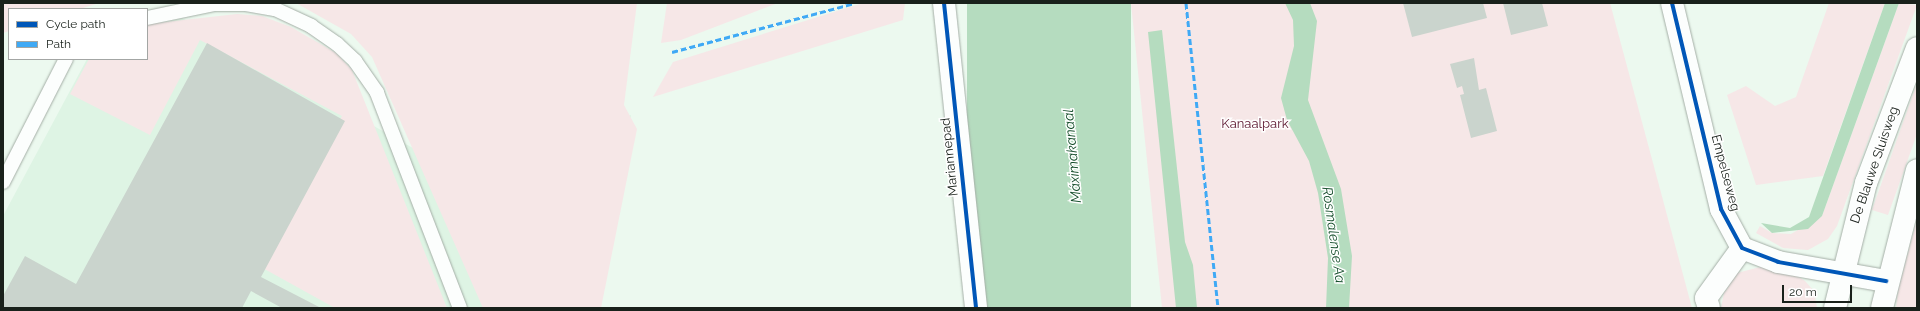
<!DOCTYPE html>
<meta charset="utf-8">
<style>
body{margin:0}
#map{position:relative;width:1920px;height:311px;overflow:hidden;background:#ecf9ef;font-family:Raleway,sans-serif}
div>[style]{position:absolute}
.built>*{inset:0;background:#def4e4}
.green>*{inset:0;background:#f6e7e7}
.water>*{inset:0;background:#b5dcbf;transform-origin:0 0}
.building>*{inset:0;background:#cad4cd}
.roads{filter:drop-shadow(0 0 1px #a4aea6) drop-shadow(0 0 1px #a4aea6)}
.service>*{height:14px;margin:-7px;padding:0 7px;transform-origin:7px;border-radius:7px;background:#fcfefd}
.minor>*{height:22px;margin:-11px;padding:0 11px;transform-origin:11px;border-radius:11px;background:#fcfefd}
.secondary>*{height:22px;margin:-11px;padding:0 11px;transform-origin:11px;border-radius:11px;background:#fcfefd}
.quiet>*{height:3px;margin-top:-1.5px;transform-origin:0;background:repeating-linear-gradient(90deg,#3fa9f5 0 6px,transparent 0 9px)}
.cycleway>*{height:4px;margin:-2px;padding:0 2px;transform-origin:2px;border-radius:2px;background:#0057b8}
span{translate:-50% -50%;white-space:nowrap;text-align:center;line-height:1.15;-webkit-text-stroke:3px #fff;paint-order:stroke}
.park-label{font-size:13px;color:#5c162f}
.street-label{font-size:13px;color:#19211b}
.water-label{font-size:14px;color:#154e2b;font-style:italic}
.frame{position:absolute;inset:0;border:4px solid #19211b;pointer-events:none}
.legend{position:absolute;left:8px;top:8px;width:140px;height:52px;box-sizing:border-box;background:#fff;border:1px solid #a3a6a4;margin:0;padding:5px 7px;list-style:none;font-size:12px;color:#19211b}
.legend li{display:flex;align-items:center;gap:8px;height:20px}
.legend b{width:20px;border:1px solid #a3a6a4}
.scale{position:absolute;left:1782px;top:285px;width:70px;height:18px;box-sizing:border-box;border:2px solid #19211b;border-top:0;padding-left:5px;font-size:12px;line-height:14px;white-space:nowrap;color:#19211b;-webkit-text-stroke:3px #fff;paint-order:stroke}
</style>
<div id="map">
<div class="built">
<i style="clip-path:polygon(182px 18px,459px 174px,631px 115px,595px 308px,3px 308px,3px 216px,87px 59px,147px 59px,147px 27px)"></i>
</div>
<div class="green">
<i style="clip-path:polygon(3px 3px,99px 3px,80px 9px,9px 9px,9px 31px,3px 33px)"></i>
<i style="clip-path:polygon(296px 3px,637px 3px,624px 105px,637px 129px,601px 308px,483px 308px,372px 57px,351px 34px)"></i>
<i style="clip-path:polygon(667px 3px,778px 3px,681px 40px,661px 43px)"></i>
<i style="clip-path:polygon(863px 3px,905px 3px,903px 20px,653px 97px,673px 62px)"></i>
<i style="clip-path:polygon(1131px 3px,1610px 3px,1692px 308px,1162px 308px)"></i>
<i style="clip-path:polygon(1829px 3px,1885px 3px,1823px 176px,1756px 185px,1727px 95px,1746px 86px,1775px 106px,1796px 97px)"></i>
<i style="clip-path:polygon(1899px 3px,1917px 5px,1837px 226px,1828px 239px,1808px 250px,1783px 248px,1756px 233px,1760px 226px,1772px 233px,1791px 234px,1822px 216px)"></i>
<i style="clip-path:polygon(237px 14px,262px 16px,291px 27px,336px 53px,352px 70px,447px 308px,335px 308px,259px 266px,342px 116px,200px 40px,150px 135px,70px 94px,89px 59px,147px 59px,147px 24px)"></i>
<i style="clip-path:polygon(1917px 83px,1917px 134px,1888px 215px,1872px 210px)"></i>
<i style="clip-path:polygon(1917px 219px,1917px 308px,1896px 308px,1898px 290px)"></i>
<i style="clip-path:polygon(1764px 266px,1790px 271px,1805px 281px,1814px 291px,1817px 308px,1721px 308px,1724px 293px,1737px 273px)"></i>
</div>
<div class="water">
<i style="left:967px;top:3px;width:164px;height:307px"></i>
<i style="clip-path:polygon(1285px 3px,1310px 3px,1317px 21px,1308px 100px,1341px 189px,1352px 256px,1349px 308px,1326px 308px,1328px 258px,1318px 193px,1309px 161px,1287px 120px,1281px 98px,1294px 46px,1293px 20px)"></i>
<i style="clip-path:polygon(1885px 3px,1899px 3px,1822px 216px,1808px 229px,1772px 233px,1761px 223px,1790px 228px,1809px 217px)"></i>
<i style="clip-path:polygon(1162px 30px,1185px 242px,1193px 265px,1197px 308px,1176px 308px,1148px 32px)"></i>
</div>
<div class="building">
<i style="clip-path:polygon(1403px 3px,1483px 3px,1487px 18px,1412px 37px)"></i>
<i style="clip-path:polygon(1503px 3px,1542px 3px,1548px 26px,1511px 35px)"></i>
<i style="clip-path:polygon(207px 43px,345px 121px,261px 277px,321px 308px,282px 308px,251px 291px,242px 308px,3px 308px,3px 296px,25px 256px,76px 284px)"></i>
<i style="clip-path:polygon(1474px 58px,1479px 90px,1486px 88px,1497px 131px,1471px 138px,1460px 95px,1464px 94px,1462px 86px,1457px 88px,1450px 64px)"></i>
</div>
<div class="roads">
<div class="service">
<i style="left:147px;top:18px;width:68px;rotate:-11.8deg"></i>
<i style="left:214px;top:4px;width:32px"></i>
<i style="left:246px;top:4px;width:29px;rotate:10deg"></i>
<i style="left:275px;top:9px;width:40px;rotate:25deg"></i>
<i style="left:311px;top:26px;width:32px;rotate:35deg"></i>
<i style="left:337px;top:44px;width:25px;rotate:43deg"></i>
<i style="left:355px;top:61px;width:39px;rotate:55deg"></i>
<i style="left:377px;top:93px;width:230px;rotate:68.9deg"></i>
<i style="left:3px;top:182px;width:138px;rotate:-62.9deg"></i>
</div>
<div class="minor">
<i style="left:944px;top:3px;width:307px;rotate:84deg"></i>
<i style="left:1672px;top:3px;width:212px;rotate:76.6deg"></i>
<i style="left:1721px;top:209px;width:44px;rotate:61.7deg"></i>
<i style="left:1742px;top:248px;width:39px;rotate:21deg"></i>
<i style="left:1778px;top:262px;width:110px;rotate:10deg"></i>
<i style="left:1709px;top:308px;width:10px;rotate:-107deg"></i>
<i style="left:1706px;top:298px;width:62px;rotate:-54.2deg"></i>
</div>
<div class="secondary">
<i style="left:1835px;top:308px;width:129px;rotate:-76.1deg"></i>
<i style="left:1866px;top:183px;width:144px;rotate:-69.3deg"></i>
<i style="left:1882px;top:308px;width:142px;rotate:-75.8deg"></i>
</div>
</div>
<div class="quiet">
<i style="left:1186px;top:3px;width:307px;rotate:84deg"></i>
<i style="left:672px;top:52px;width:189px;rotate:-15deg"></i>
</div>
<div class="cycleway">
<i style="left:944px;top:3px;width:307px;rotate:84deg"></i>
<i style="left:1672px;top:3px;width:212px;rotate:76.6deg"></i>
<i style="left:1721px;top:209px;width:44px;rotate:61.7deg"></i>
<i style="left:1742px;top:248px;width:39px;rotate:21deg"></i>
<i style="left:1778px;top:262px;width:110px;rotate:10deg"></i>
</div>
<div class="park-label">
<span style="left:1255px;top:124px">Kanaalpark</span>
</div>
<div class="street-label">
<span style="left:950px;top:157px;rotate:-96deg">Mariannepad</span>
<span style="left:1875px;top:165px;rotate:-71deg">De Blauwe Sluisweg</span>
<span style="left:1725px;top:173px;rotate:75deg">Empelseweg</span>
</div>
<div class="water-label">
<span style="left:1072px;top:156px;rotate:-95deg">Máximakanaal</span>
<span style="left:1334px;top:235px;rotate:82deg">Rosmalense Aa</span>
</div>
<div class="frame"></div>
<ul class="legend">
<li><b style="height:5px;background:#0057b8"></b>Cycle path</li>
<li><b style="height:5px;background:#3fa9f5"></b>Path</li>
</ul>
<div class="scale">20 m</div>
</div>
